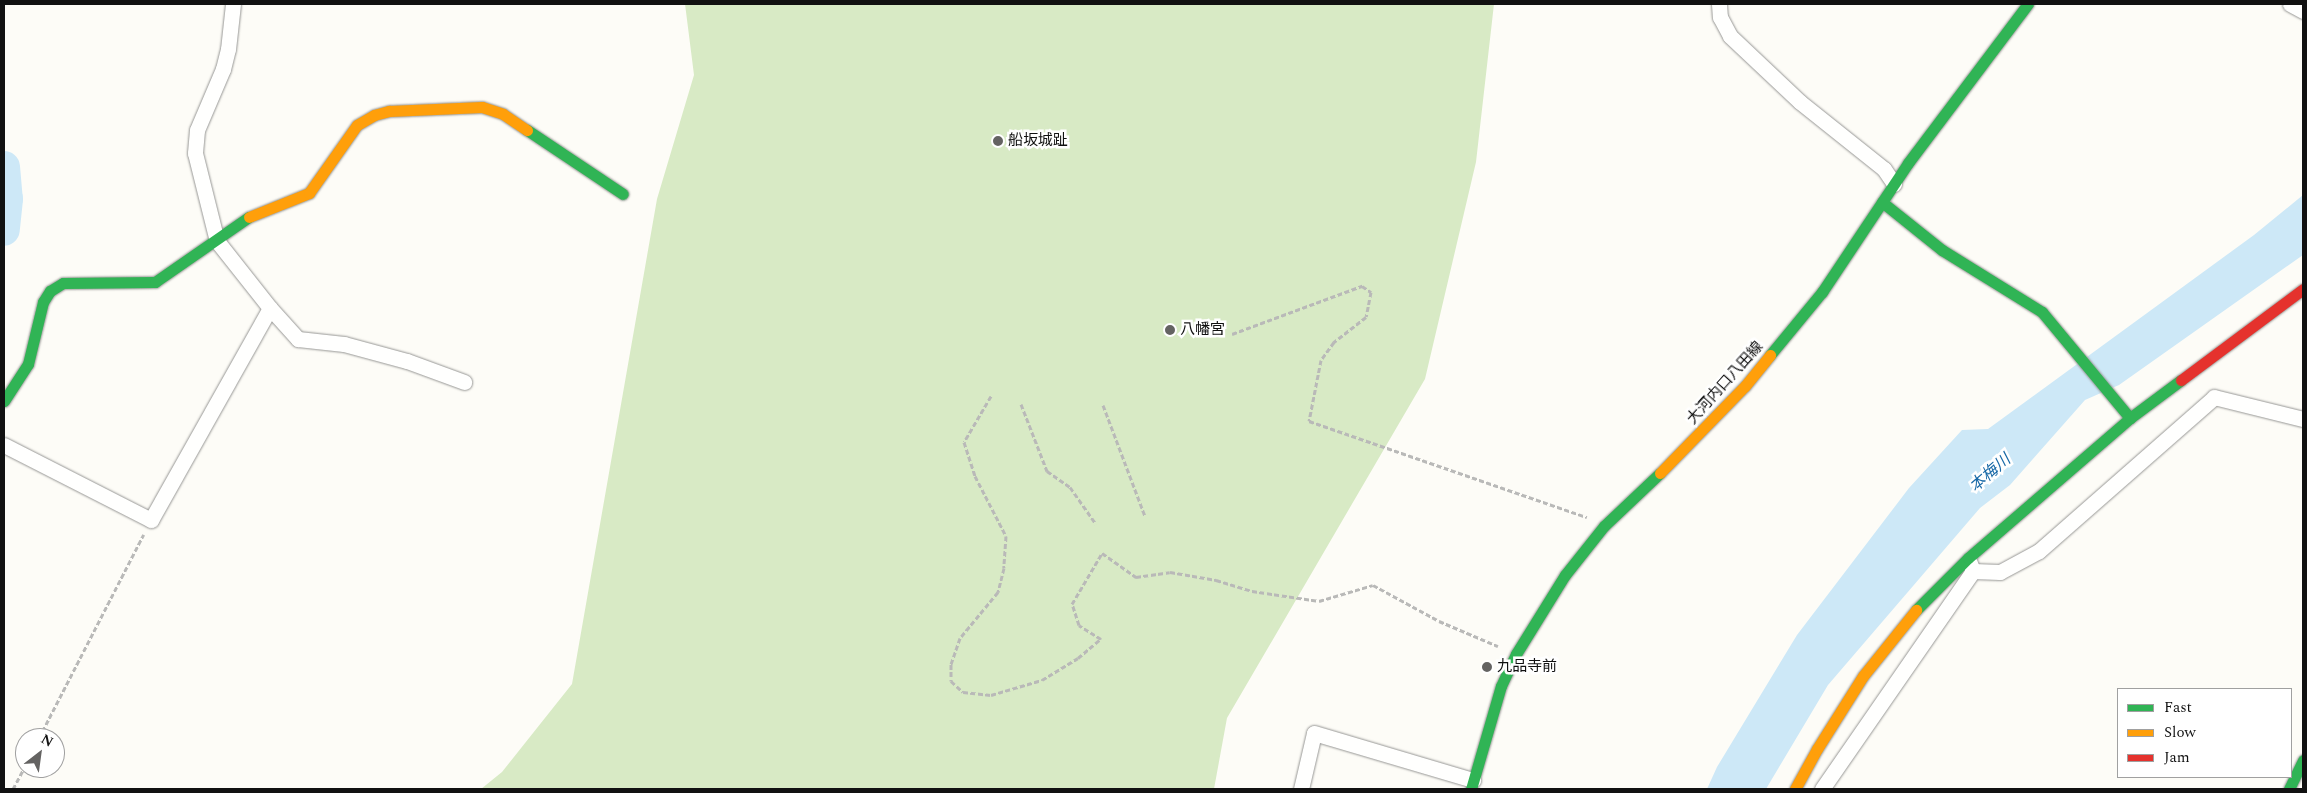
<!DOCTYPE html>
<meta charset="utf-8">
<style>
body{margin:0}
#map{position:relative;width:2307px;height:793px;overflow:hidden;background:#fdfcf7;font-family:Spectral,"Noto Sans JP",serif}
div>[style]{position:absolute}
.forest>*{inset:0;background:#d8eac5}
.water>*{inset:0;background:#cde8f7}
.river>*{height:32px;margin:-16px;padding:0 16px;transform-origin:16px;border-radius:16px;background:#cde8f7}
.path>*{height:3px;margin-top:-1.5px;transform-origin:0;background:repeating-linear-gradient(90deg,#b9b9b8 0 5px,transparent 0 7.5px)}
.roads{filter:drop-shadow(0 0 1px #979795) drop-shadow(0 0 1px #979795)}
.street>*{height:15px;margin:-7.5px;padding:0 7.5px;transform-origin:7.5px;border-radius:7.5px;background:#fffffe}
.fast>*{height:11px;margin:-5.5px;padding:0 5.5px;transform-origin:5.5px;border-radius:5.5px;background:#30b455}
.slow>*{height:11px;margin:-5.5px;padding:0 5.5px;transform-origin:5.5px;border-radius:5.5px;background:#ff9f0a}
.jam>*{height:11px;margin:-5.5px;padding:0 5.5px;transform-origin:5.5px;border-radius:5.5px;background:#e5322d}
.dots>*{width:14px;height:14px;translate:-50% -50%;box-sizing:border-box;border:2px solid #fff;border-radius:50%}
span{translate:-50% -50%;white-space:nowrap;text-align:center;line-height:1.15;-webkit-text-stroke:5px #fff;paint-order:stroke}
.poi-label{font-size:15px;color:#111}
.left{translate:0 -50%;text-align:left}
.street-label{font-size:15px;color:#111}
.water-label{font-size:16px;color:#1768a6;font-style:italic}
.frame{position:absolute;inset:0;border:5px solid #111;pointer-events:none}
.legend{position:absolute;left:2117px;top:688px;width:175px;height:90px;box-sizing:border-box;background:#fff;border:1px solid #a0a0a0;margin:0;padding:6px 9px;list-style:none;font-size:15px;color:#111}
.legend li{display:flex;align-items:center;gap:10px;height:25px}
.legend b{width:25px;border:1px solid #a0a0a0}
.north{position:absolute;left:15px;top:728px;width:50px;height:50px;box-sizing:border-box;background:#fff;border:1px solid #a0a0a0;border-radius:50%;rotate:30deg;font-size:14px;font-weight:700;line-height:20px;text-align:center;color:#111}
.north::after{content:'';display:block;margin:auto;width:18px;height:22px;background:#646362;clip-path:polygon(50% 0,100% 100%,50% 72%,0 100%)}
</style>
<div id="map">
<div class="forest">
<i style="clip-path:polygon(685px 4px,1494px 4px,1476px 162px,1425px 379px,1227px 718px,1214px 789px,481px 789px,502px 772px,572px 684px,657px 199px,694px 75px)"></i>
</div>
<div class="water">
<i style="clip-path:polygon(2303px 195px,2303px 255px,2119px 385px,2085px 400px,2010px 485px,1980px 508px,1828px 685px,1766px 789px,1707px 789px,1717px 767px,1797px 635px,1909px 488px,1962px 430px,1988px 429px,2254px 235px)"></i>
</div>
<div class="river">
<i style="left:4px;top:167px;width:32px;rotate:85deg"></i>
<i style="left:7px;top:199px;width:31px;rotate:96deg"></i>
</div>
<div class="path">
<i style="left:1232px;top:334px;width:139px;rotate:-20.3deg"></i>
<i style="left:1362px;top:286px;width:11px;rotate:34deg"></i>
<i style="left:1371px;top:292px;width:25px;rotate:101deg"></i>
<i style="left:1366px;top:317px;width:41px;rotate:142deg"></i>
<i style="left:1334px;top:342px;width:22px;rotate:126deg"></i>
<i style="left:1321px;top:360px;width:62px;rotate:101.1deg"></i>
<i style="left:1309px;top:421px;width:294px;rotate:19.1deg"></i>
<i style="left:991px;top:396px;width:53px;rotate:120.4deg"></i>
<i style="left:964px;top:442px;width:36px;rotate:72deg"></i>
<i style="left:975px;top:476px;width:68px;rotate:62.7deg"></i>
<i style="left:1006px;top:536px;width:32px;rotate:94deg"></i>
<i style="left:1004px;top:568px;width:25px;rotate:104deg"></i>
<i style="left:998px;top:592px;width:60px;rotate:129.6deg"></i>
<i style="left:960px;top:638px;width:28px;rotate:109deg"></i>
<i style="left:951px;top:664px;width:17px;rotate:90deg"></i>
<i style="left:951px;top:681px;width:16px;rotate:43deg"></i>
<i style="left:963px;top:692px;width:28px;rotate:6deg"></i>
<i style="left:991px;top:695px;width:53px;rotate:-16.4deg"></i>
<i style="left:1042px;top:680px;width:42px;rotate:-31.4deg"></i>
<i style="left:1078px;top:658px;width:30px;rotate:-40deg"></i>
<i style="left:1101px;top:639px;width:26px;rotate:-148deg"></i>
<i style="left:1079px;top:625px;width:22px;rotate:-108deg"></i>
<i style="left:1072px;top:604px;width:59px;rotate:-59.5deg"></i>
<i style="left:1102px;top:553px;width:42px;rotate:35.2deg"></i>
<i style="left:1136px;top:577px;width:34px;rotate:-8deg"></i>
<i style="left:1170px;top:572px;width:47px;rotate:9.9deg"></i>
<i style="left:1216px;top:580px;width:38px;rotate:17deg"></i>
<i style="left:1252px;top:591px;width:68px;rotate:8.5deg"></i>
<i style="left:1319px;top:601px;width:56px;rotate:-16.5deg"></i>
<i style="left:1373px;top:585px;width:75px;rotate:28.6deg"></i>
<i style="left:1439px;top:621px;width:64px;rotate:23deg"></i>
<i style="left:1021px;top:404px;width:72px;rotate:68.8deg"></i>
<i style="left:1047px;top:471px;width:28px;rotate:35deg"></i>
<i style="left:1070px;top:487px;width:45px;rotate:54.9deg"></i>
<i style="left:1103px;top:405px;width:119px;rotate:69.3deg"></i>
<i style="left:39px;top:738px;width:229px;rotate:-62.8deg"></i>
<i style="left:13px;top:789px;width:26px;rotate:-62deg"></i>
</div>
<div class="roads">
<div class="street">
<i style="left:233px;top:4px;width:45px;rotate:96.3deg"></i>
<i style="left:228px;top:49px;width:21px;rotate:104deg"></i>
<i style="left:223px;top:69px;width:66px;rotate:113.1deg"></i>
<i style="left:197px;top:130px;width:23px;rotate:95deg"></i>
<i style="left:195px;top:153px;width:91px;rotate:76deg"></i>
<i style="left:217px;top:241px;width:85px;rotate:51.7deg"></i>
<i style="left:270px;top:308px;width:42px;rotate:47.9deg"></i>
<i style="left:298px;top:339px;width:46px;rotate:6.2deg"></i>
<i style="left:344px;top:344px;width:65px;rotate:15.1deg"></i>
<i style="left:407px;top:361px;width:61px;rotate:20.2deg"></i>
<i style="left:1719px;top:4px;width:13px;rotate:86deg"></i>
<i style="left:1720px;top:17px;width:21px;rotate:62deg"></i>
<i style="left:1730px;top:36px;width:96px;rotate:43.3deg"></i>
<i style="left:1800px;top:102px;width:107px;rotate:38.6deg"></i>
<i style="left:1884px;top:169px;width:18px;rotate:56deg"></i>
<i style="left:2290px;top:4px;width:15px;rotate:28deg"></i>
<i style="left:4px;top:445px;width:165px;rotate:27deg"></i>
<i style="left:151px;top:520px;width:243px;rotate:-60.7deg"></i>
<i style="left:1973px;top:571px;width:27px;rotate:2deg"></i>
<i style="left:2000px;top:572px;width:44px;rotate:-28.3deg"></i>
<i style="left:2039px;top:551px;width:233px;rotate:-41.3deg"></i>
<i style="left:2214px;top:397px;width:92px;rotate:13.9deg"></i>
<i style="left:1301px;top:789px;width:57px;rotate:-76.9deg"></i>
<i style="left:1314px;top:733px;width:166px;rotate:16.5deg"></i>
<i style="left:1822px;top:789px;width:265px;rotate:-55.3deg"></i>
<i style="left:1973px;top:571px;width:9px;rotate:-111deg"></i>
</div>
<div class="fast">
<i style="left:527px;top:130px;width:115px;rotate:33.7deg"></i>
<i style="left:1882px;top:202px;width:77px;rotate:38.7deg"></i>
<i style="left:1942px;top:250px;width:118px;rotate:31.8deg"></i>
<i style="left:2042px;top:312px;width:138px;rotate:50.3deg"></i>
<i style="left:1770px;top:355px;width:82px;rotate:-50.5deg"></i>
<i style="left:1822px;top:292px;width:155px;rotate:-56.3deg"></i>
<i style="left:1908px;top:163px;width:199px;rotate:-53deg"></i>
<i style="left:4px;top:401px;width:44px;rotate:-57deg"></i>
<i style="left:28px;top:364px;width:64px;rotate:-76.4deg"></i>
<i style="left:43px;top:302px;width:13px;rotate:-58deg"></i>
<i style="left:50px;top:291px;width:15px;rotate:-32deg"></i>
<i style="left:63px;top:283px;width:92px;rotate:-0.6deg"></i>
<i style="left:155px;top:282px;width:114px;rotate:-34.7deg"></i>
<i style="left:1916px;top:610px;width:74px;rotate:-45deg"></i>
<i style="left:1968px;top:558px;width:214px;rotate:-40.8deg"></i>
<i style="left:2130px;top:418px;width:64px;rotate:-36.7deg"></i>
<i style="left:1471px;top:789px;width:107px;rotate:-73.8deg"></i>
<i style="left:1501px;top:686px;width:35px;rotate:-65deg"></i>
<i style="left:1516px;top:654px;width:93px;rotate:-58.2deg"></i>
<i style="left:1565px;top:575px;width:63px;rotate:-51.5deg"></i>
<i style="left:1604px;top:526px;width:77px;rotate:-43.4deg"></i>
<i style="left:2289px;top:789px;width:32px;rotate:-64deg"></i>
</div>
<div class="slow">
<i style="left:249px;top:217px;width:65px;rotate:-21.8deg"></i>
<i style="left:309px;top:193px;width:83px;rotate:-54.8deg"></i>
<i style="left:357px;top:125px;width:20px;rotate:-30deg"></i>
<i style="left:374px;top:115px;width:16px;rotate:-15deg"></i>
<i style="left:389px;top:111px;width:93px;rotate:-2.5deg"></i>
<i style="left:482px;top:107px;width:22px;rotate:18deg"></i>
<i style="left:503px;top:114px;width:29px;rotate:34deg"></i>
<i style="left:1660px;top:473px;width:122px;rotate:-45.7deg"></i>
<i style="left:1745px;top:386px;width:40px;rotate:-51deg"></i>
<i style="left:1795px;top:789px;width:46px;rotate:-61.2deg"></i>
<i style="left:1817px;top:749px;width:86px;rotate:-57.8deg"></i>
<i style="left:1863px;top:676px;width:85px;rotate:-51.2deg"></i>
</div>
<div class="jam">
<i style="left:2181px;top:380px;width:152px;rotate:-36.7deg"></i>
</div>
</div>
<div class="dots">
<i style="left:998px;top:141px;background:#646362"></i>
<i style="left:1170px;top:330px;background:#646362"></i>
<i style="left:1487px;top:667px;background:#646362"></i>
</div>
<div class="poi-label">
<span class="left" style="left:1008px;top:141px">船坂城趾</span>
<span class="left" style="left:1180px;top:330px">八幡宮</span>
<span class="left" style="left:1497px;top:667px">九品寺前</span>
</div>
<div class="street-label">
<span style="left:1725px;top:383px;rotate:-48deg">大河内口八田線</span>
</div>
<div class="water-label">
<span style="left:1990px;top:473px;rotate:-41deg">本梅川</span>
</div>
<div class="frame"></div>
<ul class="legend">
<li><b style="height:6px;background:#30b455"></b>Fast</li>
<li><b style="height:6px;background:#ff9f0a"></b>Slow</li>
<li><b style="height:6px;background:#e5322d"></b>Jam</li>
</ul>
<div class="north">N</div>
</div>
